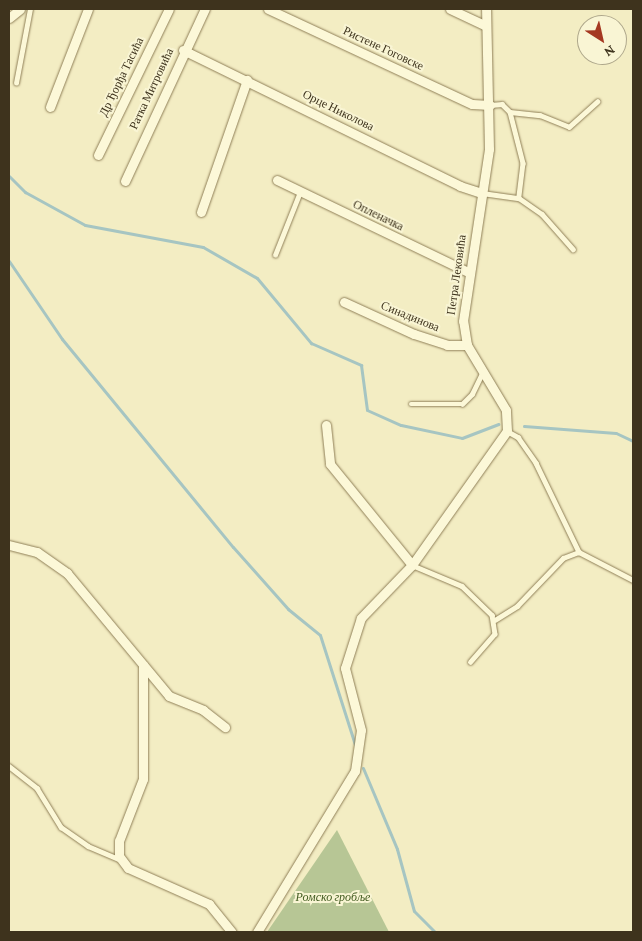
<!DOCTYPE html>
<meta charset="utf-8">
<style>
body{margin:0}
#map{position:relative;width:642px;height:941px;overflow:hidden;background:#f3edc3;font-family:"Crimson Pro",serif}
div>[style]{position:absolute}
.cemetery>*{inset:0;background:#b7c695}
.stream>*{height:3px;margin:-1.5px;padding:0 1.5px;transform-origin:1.5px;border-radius:1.5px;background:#a6c5c2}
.roads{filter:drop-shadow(0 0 1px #8f7f57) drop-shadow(0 0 1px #8f7f57)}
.lane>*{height:4.5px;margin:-2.25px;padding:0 2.25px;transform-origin:2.25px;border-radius:2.25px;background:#fcf8d8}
.street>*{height:9px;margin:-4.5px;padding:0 4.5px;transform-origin:4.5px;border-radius:4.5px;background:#fcf8d8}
span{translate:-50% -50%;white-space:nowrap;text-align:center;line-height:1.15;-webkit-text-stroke:4px #f9f5d4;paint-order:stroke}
.street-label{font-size:12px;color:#3e331d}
.park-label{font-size:12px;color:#435c21;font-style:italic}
.frame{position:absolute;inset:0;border:10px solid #3e331d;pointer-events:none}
.north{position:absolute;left:577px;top:15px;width:50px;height:50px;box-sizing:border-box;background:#f9f5d4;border:1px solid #aea78b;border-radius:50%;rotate:145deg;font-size:14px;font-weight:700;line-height:20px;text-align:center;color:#3e331d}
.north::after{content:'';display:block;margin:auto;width:18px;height:22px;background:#a53821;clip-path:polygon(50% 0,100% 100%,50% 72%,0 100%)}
</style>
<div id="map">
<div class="cemetery">
<i style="clip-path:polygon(337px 830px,389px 932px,267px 932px)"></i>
</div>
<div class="stream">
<i style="left:9px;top:176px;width:23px;rotate:45deg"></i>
<i style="left:25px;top:192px;width:68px;rotate:28.8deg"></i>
<i style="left:85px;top:225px;width:120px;rotate:10.6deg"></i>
<i style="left:203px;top:247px;width:62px;rotate:29.9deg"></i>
<i style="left:257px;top:278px;width:85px;rotate:50.3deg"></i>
<i style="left:311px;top:343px;width:55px;rotate:23.7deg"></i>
<i style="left:361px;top:365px;width:45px;rotate:82.4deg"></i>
<i style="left:367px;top:410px;width:37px;rotate:24deg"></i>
<i style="left:401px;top:425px;width:62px;rotate:12deg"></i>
<i style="left:462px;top:438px;width:39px;rotate:-21deg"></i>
<i style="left:9px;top:261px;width:94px;rotate:55.8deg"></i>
<i style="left:62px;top:339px;width:269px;rotate:50.6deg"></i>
<i style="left:233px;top:547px;width:83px;rotate:48.4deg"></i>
<i style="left:288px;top:609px;width:41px;rotate:39.1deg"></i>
<i style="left:320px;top:635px;width:115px;rotate:72.3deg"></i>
<i style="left:524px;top:426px;width:92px;rotate:4.4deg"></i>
<i style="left:616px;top:433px;width:19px;rotate:25deg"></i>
<i style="left:363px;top:768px;width:88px;rotate:67.2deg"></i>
<i style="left:397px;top:849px;width:64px;rotate:74.7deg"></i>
<i style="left:414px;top:911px;width:30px;rotate:45deg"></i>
</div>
<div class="roads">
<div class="lane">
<i style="left:16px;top:83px;width:75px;rotate:-79.3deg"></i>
<i style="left:490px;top:105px;width:12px;rotate:-5deg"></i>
<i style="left:502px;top:104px;width:11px;rotate:45deg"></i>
<i style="left:510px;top:112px;width:53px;rotate:75.7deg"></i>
<i style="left:523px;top:163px;width:35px;rotate:97deg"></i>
<i style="left:510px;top:112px;width:30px;rotate:6deg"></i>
<i style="left:540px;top:115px;width:31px;rotate:22deg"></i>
<i style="left:569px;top:127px;width:38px;rotate:-42deg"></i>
<i style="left:482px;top:193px;width:37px;rotate:8deg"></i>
<i style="left:519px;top:198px;width:28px;rotate:35deg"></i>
<i style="left:542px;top:214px;width:47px;rotate:48.5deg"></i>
<i style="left:275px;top:255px;width:68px;rotate:-68.4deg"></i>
<i style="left:411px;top:404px;width:51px"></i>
<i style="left:462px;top:404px;width:14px;rotate:-45deg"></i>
<i style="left:472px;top:394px;width:25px;rotate:-64deg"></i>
<i style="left:507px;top:431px;width:13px;rotate:29deg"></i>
<i style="left:518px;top:437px;width:32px;rotate:55deg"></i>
<i style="left:536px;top:463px;width:99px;rotate:64.2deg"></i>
<i style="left:579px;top:552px;width:61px;rotate:27.4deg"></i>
<i style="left:412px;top:565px;width:54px;rotate:22.8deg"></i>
<i style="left:462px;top:586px;width:42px;rotate:44deg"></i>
<i style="left:492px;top:615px;width:19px;rotate:81deg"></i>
<i style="left:495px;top:634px;width:37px;rotate:131deg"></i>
<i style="left:495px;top:620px;width:26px;rotate:-32deg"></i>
<i style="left:517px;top:606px;width:66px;rotate:-46.2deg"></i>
<i style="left:563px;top:558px;width:17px;rotate:-21deg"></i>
<i style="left:9px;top:766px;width:36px;rotate:38deg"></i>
<i style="left:37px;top:788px;width:46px;rotate:58.4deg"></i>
<i style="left:61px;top:827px;width:33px;rotate:35deg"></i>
<i style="left:88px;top:846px;width:36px;rotate:23deg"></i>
</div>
<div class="street">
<i style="left:268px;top:9px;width:225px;rotate:25deg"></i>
<i style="left:472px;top:104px;width:18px;rotate:3deg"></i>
<i style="left:450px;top:9px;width:38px;rotate:25deg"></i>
<i style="left:9px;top:18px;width:14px;rotate:-39deg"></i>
<i style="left:183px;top:50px;width:309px;rotate:26.1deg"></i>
<i style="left:460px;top:186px;width:23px;rotate:18deg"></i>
<i style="left:50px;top:107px;width:105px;rotate:-68.8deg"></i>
<i style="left:98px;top:155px;width:162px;rotate:-64.1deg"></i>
<i style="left:277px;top:180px;width:212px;rotate:25.7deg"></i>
<i style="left:125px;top:181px;width:190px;rotate:-65.1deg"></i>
<i style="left:201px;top:212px;width:140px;rotate:-70.8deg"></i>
<i style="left:344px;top:302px;width:77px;rotate:24.6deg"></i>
<i style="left:414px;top:334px;width:35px;rotate:18deg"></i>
<i style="left:447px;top:345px;width:20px"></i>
<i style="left:326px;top:425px;width:39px;rotate:84deg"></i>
<i style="left:330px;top:464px;width:130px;rotate:50.9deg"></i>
<i style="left:9px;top:545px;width:29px;rotate:14deg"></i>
<i style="left:37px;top:552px;width:37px;rotate:35deg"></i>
<i style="left:67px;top:573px;width:160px;rotate:50.3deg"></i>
<i style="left:169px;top:696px;width:37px;rotate:22deg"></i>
<i style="left:203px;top:710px;width:28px;rotate:38deg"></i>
<i style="left:143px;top:665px;width:114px;rotate:90deg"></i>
<i style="left:143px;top:779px;width:66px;rotate:111.2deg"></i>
<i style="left:119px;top:841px;width:15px;rotate:90deg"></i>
<i style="left:119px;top:856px;width:15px;rotate:53deg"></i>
<i style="left:128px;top:868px;width:89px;rotate:24deg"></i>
<i style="left:209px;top:904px;width:36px;rotate:51deg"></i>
<i style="left:257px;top:932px;width:188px;rotate:-58.7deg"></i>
<i style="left:355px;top:771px;width:41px;rotate:-81.7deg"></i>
<i style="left:361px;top:730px;width:64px;rotate:-104.5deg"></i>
<i style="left:345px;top:668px;width:52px;rotate:-72.3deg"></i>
<i style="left:361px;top:618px;width:74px;rotate:-46.1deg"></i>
<i style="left:412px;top:565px;width:164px;rotate:-54.7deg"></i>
<i style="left:507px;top:431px;width:21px;rotate:-93deg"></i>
<i style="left:506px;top:410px;width:76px;rotate:-121deg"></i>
<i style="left:467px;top:345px;width:24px;rotate:-99deg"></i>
<i style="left:463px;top:321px;width:174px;rotate:-81.4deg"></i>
<i style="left:489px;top:149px;width:140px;rotate:-91.2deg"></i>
</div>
</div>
<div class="street-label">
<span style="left:383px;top:49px;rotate:25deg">Ристене Гоговске</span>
<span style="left:122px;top:77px;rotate:-64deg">Др Ђорђа Тасића</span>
<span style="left:152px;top:89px;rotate:-65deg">Ратка Митровића</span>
<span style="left:338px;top:111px;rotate:26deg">Орце Николова</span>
<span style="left:378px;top:216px;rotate:26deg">Опленачка</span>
<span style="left:457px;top:275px;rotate:-82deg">Петра Лековића</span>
<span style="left:410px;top:317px;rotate:22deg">Синадинова</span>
</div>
<div class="park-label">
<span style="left:333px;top:898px">Ромско гробље</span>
</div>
<div class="frame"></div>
<div class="north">N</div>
</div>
